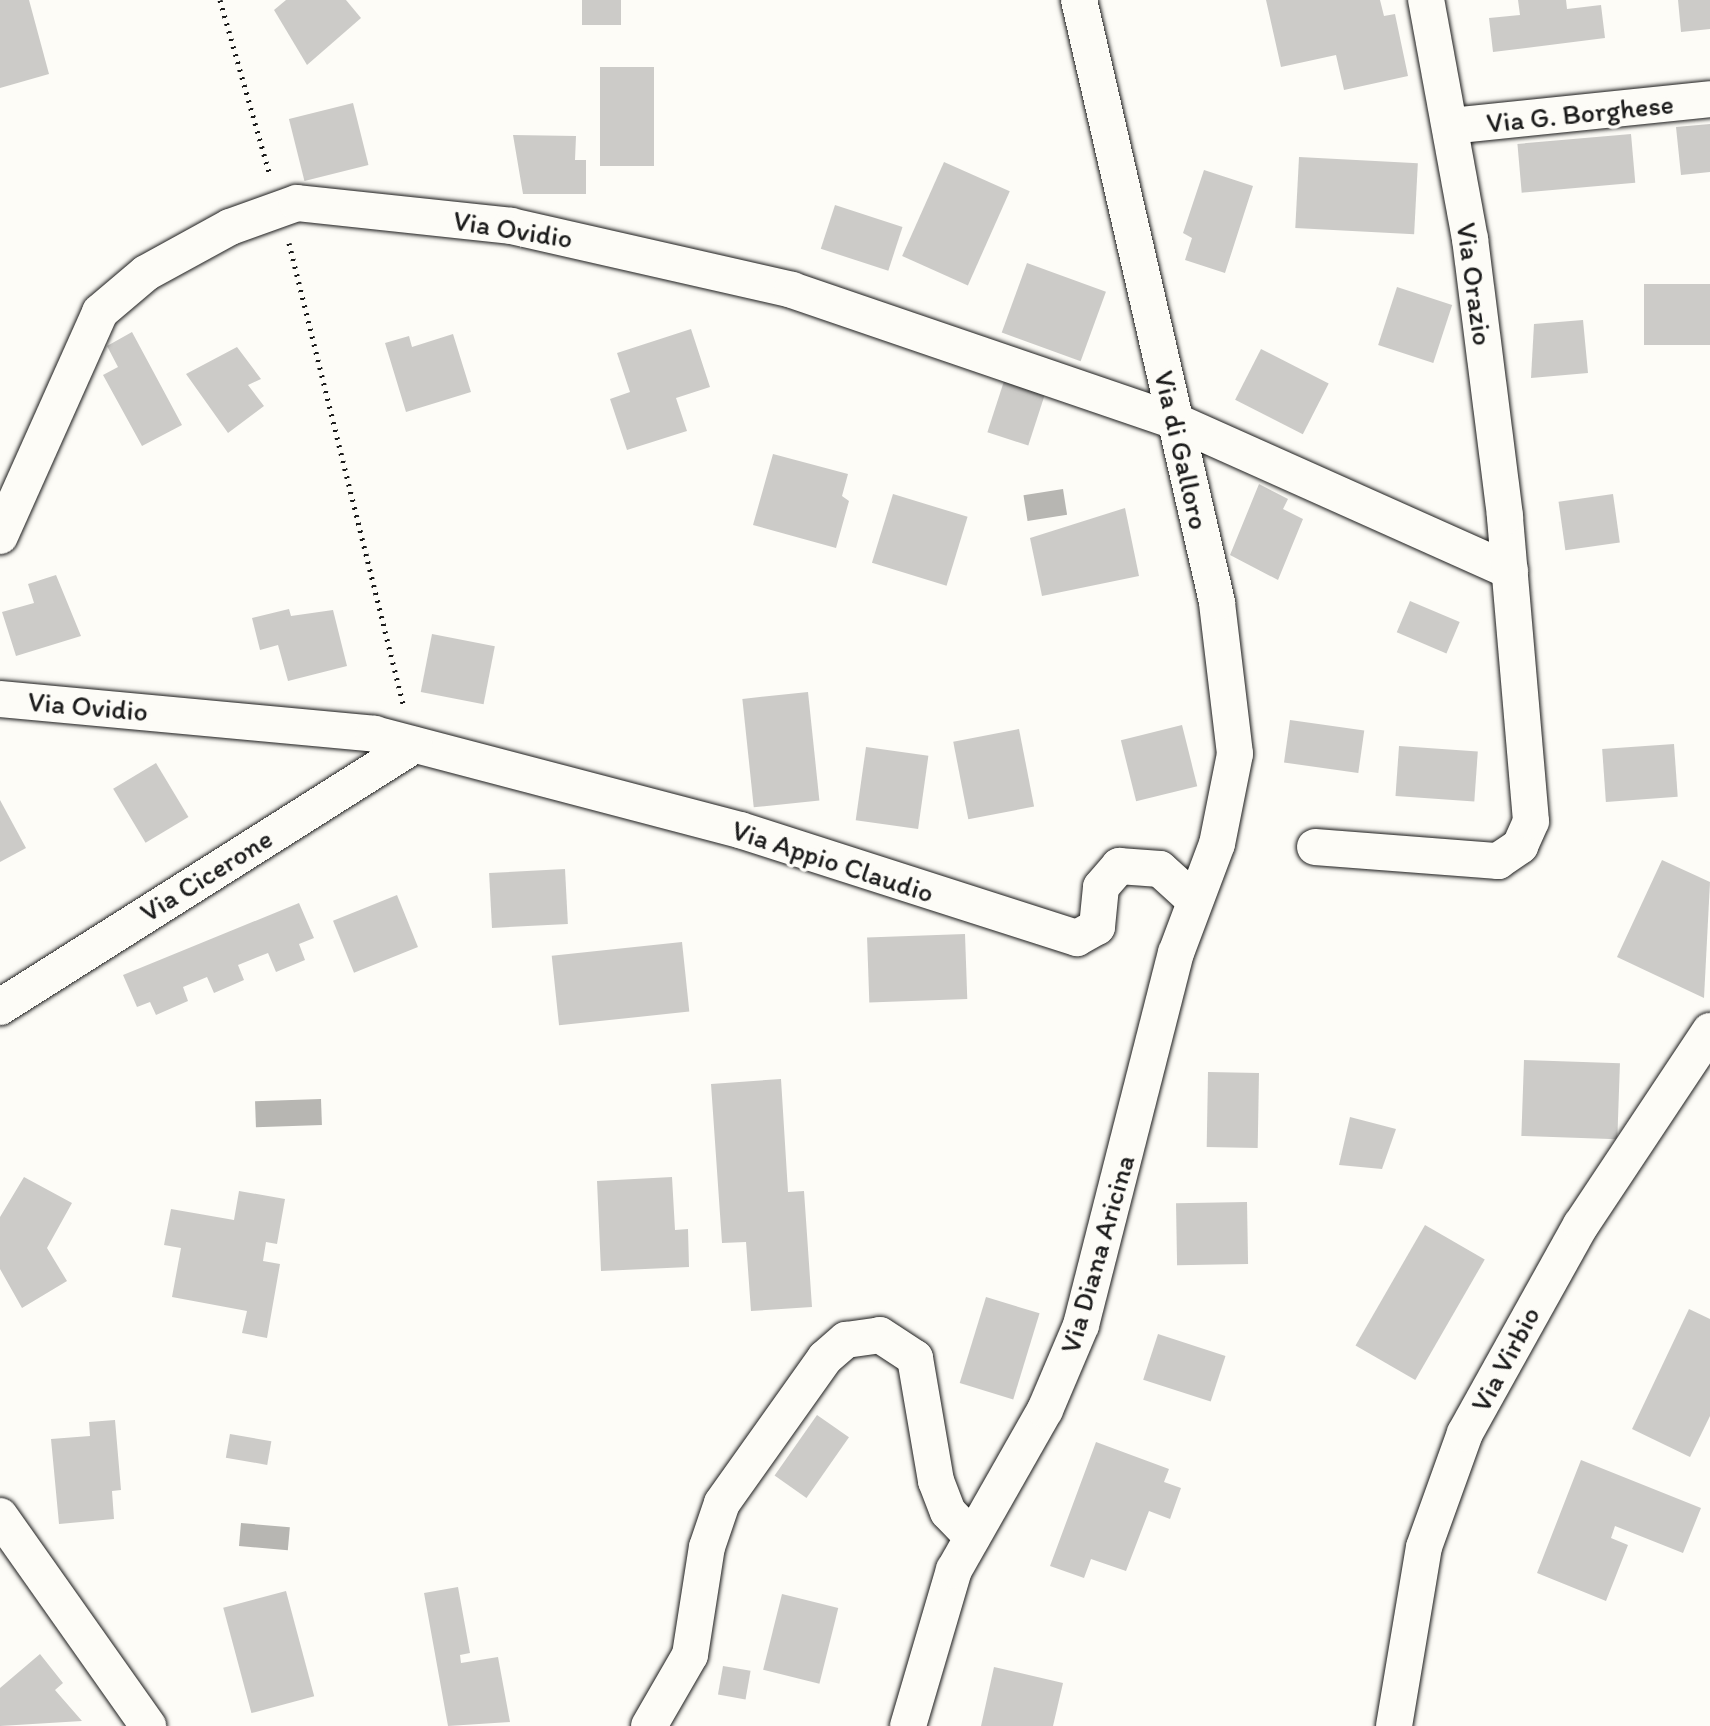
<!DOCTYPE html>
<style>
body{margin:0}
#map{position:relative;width:1710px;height:1726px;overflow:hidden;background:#fdfcf7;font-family:Itim,sans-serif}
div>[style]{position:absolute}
.water>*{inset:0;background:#b7b6b2;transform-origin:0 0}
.building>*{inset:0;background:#cccbc8;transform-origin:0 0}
.path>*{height:5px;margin-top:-2.5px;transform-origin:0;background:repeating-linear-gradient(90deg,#1c1c1c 0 2px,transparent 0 8px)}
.roads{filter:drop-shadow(0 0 2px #1c1c1c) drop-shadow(0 0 2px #1c1c1c)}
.minor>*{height:36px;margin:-18px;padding:0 18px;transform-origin:18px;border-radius:18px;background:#fdfcf7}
span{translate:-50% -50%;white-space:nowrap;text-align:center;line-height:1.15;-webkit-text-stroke:7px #fdfcf7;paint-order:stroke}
.street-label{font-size:28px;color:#1c1c1c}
</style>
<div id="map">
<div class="water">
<i style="left:1063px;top:489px;width:26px;height:40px;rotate:81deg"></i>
<i style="left:321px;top:1099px;width:26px;height:66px;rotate:88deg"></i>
<i style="left:241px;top:1523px;width:49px;height:23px;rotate:5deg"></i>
</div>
<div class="building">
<i style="clip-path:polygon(0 0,29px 0,49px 74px,0 88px)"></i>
<i style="clip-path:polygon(286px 0,346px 0,361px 18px,307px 65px,274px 10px)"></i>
<i style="left:582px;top:0;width:39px;height:25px"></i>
<i style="clip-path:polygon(1266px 0,1380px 0,1384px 16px,1395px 14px,1408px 76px,1344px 90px,1336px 55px,1281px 67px)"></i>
<i style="clip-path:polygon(1518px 0,1566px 0,1567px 9px,1601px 5px,1605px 38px,1493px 52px,1489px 18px,1520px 15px)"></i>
<i style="clip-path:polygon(1678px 0,1710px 0,1710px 29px,1681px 32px)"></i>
<i style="left:600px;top:67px;width:54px;height:99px"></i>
<i style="left:353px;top:103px;width:64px;height:66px;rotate:76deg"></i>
<i style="clip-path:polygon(1710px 124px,1710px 172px,1681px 175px,1676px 127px)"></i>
<i style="left:1631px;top:134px;width:49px;height:114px;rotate:85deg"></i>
<i style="clip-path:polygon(513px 135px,576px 136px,575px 160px,586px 160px,586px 194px,523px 194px)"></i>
<i style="left:1299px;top:157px;width:119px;height:71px;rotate:3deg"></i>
<i style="left:944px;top:162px;width:72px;height:103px;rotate:24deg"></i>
<i style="clip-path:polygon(1204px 170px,1253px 186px,1225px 273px,1185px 260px,1192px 238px,1183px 233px)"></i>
<i style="left:835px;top:205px;width:71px;height:46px;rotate:18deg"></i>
<i style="left:1027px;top:263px;width:84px;height:74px;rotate:20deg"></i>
<i style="left:1710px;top:284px;width:61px;height:66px;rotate:90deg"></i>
<i style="left:1397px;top:287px;width:58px;height:61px;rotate:18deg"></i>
<i style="clip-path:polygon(1583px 320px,1588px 373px,1531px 378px,1534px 324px)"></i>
<i style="clip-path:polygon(691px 329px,710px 387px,676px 398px,687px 431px,627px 450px,610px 399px,630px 392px,617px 353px)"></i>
<i style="clip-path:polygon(132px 332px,182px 425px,142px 446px,103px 375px,118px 367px,107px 346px)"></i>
<i style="clip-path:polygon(453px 334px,471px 392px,406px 412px,385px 343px,409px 336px,412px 347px)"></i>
<i style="clip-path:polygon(237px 347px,261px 379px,248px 385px,264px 406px,228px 433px,186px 374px)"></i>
<i style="left:1261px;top:349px;width:76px;height:57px;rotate:27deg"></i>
<i style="left:1005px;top:378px;width:43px;height:57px;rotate:18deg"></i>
<i style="clip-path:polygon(773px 454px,848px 474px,842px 496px,849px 501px,836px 548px,753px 525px)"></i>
<i style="clip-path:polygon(1259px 484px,1288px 499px,1283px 509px,1303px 519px,1278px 580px,1230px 555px)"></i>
<i style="left:893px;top:494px;width:78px;height:72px;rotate:17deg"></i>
<i style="left:1613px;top:494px;width:49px;height:55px;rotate:82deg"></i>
<i style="clip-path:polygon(1125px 508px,1139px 576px,1042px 596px,1030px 538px)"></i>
<i style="clip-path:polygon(56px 575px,81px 636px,16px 656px,2px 612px,34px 603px,28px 584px)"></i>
<i style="left:1410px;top:601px;width:54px;height:34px;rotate:23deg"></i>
<i style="clip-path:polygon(289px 609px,291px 616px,333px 610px,347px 666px,288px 681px,278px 645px,260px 650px,252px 618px)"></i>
<i style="left:432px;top:634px;width:64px;height:59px;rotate:11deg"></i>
<i style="left:808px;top:692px;width:109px;height:66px;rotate:84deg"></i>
<i style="left:1290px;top:720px;width:75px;height:43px;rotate:8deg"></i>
<i style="left:1182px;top:725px;width:63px;height:63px;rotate:76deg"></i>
<i style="left:1019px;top:729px;width:79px;height:67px;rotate:79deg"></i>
<i style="left:1674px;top:744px;width:53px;height:72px;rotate:86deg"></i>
<i style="left:1399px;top:746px;width:79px;height:50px;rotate:4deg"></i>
<i style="left:866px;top:747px;width:63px;height:74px;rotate:8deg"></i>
<i style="left:156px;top:763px;width:63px;height:50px;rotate:59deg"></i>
<i style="clip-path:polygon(0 800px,26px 848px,0 862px)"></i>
<i style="clip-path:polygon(1662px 860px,1710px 882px,1704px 998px,1617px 957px)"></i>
<i style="left:565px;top:869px;width:55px;height:76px;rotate:87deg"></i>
<i style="left:397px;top:895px;width:56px;height:69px;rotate:68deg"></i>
<i style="clip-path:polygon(299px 903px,314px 938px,299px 944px,305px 960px,276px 972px,268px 953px,238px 965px,244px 980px,214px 993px,207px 977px,183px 987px,188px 1001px,156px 1015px,150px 1002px,137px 1007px,123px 975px)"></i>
<i style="left:965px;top:934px;width:65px;height:98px;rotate:88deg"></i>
<i style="left:682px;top:942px;width:70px;height:131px;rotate:84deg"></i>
<i style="left:1524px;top:1060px;width:96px;height:76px;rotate:2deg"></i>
<i style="left:1208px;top:1072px;width:51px;height:75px;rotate:1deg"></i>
<i style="clip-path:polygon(781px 1079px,788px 1192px,804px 1191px,812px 1307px,751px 1311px,746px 1242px,722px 1243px,711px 1084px)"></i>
<i style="clip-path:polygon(1350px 1117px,1396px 1129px,1382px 1169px,1339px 1165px)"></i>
<i style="clip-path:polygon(24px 1177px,72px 1203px,47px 1248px,67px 1281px,22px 1308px,0 1269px,0 1217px)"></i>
<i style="clip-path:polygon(672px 1177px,675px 1230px,688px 1229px,689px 1267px,601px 1271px,597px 1181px)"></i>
<i style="clip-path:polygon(239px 1191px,285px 1199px,277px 1244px,266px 1242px,263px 1261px,280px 1264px,267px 1338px,242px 1333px,247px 1311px,172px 1297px,181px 1248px,164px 1245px,171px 1209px,234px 1220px)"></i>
<i style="left:1247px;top:1202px;width:62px;height:71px;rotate:89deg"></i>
<i style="left:1425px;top:1225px;width:69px;height:139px;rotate:30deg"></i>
<i style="left:986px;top:1297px;width:56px;height:90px;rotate:17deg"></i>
<i style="clip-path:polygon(1689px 1309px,1710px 1319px,1710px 1416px,1690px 1457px,1632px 1429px)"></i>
<i style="left:1158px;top:1334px;width:71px;height:48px;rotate:18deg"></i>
<i style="left:817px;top:1415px;width:39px;height:74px;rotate:35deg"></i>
<i style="clip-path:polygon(115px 1420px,121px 1490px,112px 1491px,114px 1519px,59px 1524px,51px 1439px,90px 1436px,89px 1422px)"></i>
<i style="left:230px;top:1434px;width:42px;height:24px;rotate:10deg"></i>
<i style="clip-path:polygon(1096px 1442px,1169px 1469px,1164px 1482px,1181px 1488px,1170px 1519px,1149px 1511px,1126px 1571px,1091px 1559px,1084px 1578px,1050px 1566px)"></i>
<i style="clip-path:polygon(1581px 1460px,1701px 1508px,1683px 1553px,1615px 1526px,1611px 1538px,1628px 1545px,1606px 1601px,1537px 1573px)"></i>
<i style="clip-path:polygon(458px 1587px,470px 1653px,460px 1655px,461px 1663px,498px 1657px,510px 1722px,448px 1726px,424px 1593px)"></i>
<i style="left:286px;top:1591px;width:109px;height:65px;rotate:75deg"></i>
<i style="left:782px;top:1594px;width:58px;height:78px;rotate:14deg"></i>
<i style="clip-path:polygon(40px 1654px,63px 1683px,55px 1690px,82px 1721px,0 1726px,0 1688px)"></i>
<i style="left:723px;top:1666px;width:28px;height:29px;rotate:10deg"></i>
<i style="clip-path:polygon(994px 1667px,1063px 1683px,1053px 1726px,981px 1726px)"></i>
</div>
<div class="path">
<i style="left:220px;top:0;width:183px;rotate:74.1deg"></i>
<i style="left:289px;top:243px;width:478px;rotate:76.1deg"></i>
</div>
<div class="roads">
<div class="minor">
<i style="left:1450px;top:126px;width:261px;rotate:-5.9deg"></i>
<i style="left:0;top:536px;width:245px;rotate:-65.9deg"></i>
<i style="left:100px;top:312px;width:60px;rotate:-40.3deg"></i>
<i style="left:146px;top:273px;width:96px;rotate:-28.7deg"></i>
<i style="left:230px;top:227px;width:71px;rotate:-19.7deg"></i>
<i style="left:297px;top:203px;width:215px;rotate:6.1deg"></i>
<i style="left:511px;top:226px;width:288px;rotate:12.8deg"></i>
<i style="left:792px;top:290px;width:405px;rotate:18.9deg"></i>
<i style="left:1175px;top:421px;width:367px;rotate:24.1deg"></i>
<i style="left:0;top:699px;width:376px;rotate:5.3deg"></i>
<i style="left:374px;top:734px;width:378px;rotate:14.7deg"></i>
<i style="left:740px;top:830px;width:354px;rotate:17.8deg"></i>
<i style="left:1077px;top:938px;width:23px;rotate:-29deg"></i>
<i style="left:1097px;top:927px;width:40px;rotate:-84.3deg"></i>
<i style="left:1101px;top:887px;width:28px;rotate:-49deg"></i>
<i style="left:1119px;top:866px;width:41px;rotate:4.2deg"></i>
<i style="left:1160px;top:869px;width:43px;rotate:42.2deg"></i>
<i style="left:1315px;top:847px;width:184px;rotate:4.4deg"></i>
<i style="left:1498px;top:861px;width:27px;rotate:-34deg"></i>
<i style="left:1520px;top:846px;width:27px;rotate:-66deg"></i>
<i style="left:1531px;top:821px;width:306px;rotate:-94.9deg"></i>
<i style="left:1505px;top:516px;width:279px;rotate:-97.2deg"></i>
<i style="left:1470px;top:239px;width:243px;rotate:-100.4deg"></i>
<i style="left:0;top:1007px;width:490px;rotate:-32.3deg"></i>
<i style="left:0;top:1516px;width:257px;rotate:54.8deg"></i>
<i style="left:649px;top:1726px;width:82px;rotate:-60deg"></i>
<i style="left:690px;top:1655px;width:109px;rotate:-81.1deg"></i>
<i style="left:707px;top:1547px;width:46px;rotate:-71.2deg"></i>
<i style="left:722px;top:1503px;width:178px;rotate:-54.6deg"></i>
<i style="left:825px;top:1358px;width:28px;rotate:-41deg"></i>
<i style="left:846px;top:1340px;width:34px;rotate:-8deg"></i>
<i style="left:880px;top:1335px;width:42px;rotate:33.3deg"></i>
<i style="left:915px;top:1358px;width:125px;rotate:80.3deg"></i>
<i style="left:936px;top:1481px;width:33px;rotate:69deg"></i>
<i style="left:948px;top:1512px;width:35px;rotate:46deg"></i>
<i style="left:908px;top:1726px;width:163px;rotate:-73.6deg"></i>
<i style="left:954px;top:1570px;width:184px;rotate:-60.4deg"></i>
<i style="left:1045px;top:1410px;width:92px;rotate:-67deg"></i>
<i style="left:1081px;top:1325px;width:384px;rotate:-75.7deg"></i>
<i style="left:1176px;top:953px;width:116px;rotate:-69.4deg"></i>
<i style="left:1217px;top:844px;width:92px;rotate:-78.7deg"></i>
<i style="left:1235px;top:754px;width:153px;rotate:-96.8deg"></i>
<i style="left:1217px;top:602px;width:618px;rotate:-102.91deg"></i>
<i style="left:1394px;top:1726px;width:181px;rotate:-80.5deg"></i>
<i style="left:1424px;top:1547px;width:121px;rotate:-70.2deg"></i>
<i style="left:1465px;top:1433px;width:238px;rotate:-60.9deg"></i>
<i style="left:1581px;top:1225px;width:233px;rotate:-56.4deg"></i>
</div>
</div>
<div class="street-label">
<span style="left:1580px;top:113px;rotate:-6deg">Via G. Borghese</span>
<span style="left:513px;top:229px;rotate:9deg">Via Ovidio</span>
<span style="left:1475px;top:284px;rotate:82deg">Via Orazio</span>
<span style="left:1182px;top:450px;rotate:77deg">Via di Galloro</span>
<span style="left:88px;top:706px;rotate:5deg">Via Ovidio</span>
<span style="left:833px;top:861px;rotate:18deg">Via Appio Claudio</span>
<span style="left:206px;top:875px;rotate:-32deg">Via Cicerone</span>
<span style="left:1097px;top:1254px;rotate:-74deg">Via Diana Aricina</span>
<span style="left:1505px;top:1359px;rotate:-62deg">Via Virbio</span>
</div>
</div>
